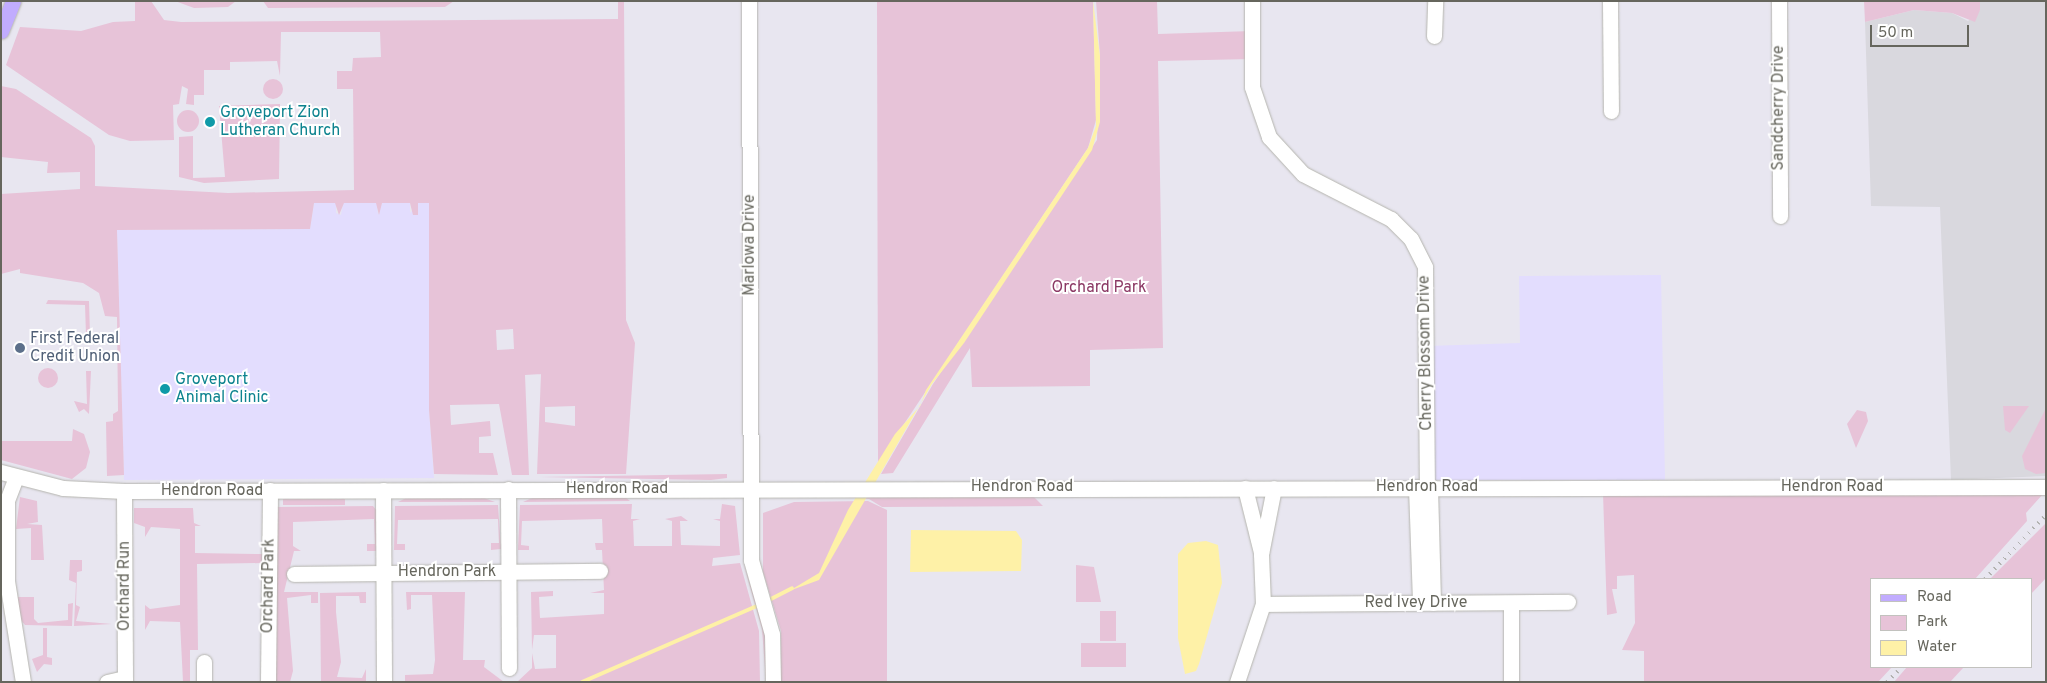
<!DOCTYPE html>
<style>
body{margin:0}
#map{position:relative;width:2047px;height:683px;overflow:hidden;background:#e8e6f0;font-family:Overpass,sans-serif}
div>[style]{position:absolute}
.commercial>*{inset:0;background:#e3ddfe}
.industrial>*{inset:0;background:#d9d8de}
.green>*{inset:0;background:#e7c3d8;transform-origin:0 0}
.round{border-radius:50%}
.water>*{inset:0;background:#fef1a7}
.stream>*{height:4px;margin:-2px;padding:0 2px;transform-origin:2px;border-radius:2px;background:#fef1a7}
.roads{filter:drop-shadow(0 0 1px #b5b5ae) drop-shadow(0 0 1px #b5b5ae)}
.minor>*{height:15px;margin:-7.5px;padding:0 7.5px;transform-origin:7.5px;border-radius:7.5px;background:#fff}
.tertiary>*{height:15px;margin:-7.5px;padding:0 7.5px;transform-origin:7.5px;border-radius:7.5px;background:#fff}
.primary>*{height:15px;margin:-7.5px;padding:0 7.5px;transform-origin:7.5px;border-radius:7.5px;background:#c1acfe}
.rail>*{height:4px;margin-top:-2px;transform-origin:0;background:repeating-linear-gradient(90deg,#b2b2b0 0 1px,transparent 0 7px)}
.dots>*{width:14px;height:14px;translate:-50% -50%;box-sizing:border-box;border:2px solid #fff;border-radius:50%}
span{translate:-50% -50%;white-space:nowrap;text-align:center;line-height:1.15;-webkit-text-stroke:4px #fff;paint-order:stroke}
.street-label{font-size:16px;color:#66665d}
.culture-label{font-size:16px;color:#0d838f}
.left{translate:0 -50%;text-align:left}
.park-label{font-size:16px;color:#8b3864}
.service-label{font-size:16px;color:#4e5e75}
.frame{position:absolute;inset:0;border:2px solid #66665d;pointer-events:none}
.legend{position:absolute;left:1870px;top:578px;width:162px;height:90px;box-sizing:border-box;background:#fff;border:1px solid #c2c2be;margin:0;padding:6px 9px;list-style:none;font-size:15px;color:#66665d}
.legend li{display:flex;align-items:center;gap:10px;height:25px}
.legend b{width:25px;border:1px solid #c2c2be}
.scale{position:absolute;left:1870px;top:25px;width:99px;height:22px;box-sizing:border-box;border:2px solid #66665d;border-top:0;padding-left:6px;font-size:15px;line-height:18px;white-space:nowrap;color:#66665d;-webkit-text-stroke:4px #fff;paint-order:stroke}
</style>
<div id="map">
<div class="commercial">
<i style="clip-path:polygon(429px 202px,429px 410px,434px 478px,124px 480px,117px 230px,310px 229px,314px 203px,336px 203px,336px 213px,341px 215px,343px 203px,377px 203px,378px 215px,382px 203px,410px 203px,410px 213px,418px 203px)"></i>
<i style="clip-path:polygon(1661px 275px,1665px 480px,1420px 480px,1427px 346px,1520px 343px,1519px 276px)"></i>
</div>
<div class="industrial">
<i style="clip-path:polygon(1980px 1px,2046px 1px,2046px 476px,1951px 480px,1940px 207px,1871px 206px,1865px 22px,1914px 10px,1952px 13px,1968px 21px,1980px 10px)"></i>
</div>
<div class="green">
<i style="clip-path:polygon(evenodd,135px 1px,151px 1px,164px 20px,181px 22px,618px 19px,618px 1px,624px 1px,626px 320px,635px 343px,626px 474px,537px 474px,541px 374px,525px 375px,529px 475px,512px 475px,499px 404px,450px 405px,451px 425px,490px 421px,491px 436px,479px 437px,479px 453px,493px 453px,498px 475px,434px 474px,429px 410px,429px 203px,418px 203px,418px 215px,413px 215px,410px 203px,382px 203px,379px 215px,376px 203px,344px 203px,339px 215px,335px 203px,314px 203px,310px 229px,117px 230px,124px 475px,107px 476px,106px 422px,113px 421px,113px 414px,118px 411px,117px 317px,105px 316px,99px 293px,83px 283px,20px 273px,20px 269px,1px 274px,1px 194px,80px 189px,80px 172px,47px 173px,48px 162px,1px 157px,1px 86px,16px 89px,91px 138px,95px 146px,95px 186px,228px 193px,354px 190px,353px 89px,337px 89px,337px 71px,352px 71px,353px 58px,381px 57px,380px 32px,281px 32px,280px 76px,277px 61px,230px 62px,230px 70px,204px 70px,204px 95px,194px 95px,194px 105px,186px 104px,188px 89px,182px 86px,179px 104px,173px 105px,174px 140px,130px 141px,109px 135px,6px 65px,20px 27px,81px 31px,113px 22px,135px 21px,135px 1px,513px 329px,514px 349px,497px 350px,496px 330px,513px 329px,135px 1px,575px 406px,575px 426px,545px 422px,545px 407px,575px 406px)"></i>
<i style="clip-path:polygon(175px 1px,236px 1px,228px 7px,194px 8px)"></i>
<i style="clip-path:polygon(263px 1px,454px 1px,445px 7px,268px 8px)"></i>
<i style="clip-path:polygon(877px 1px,1093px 1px,1096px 120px,1088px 148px,878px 463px)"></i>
<i style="clip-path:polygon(1096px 1px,1157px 1px,1158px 34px,1252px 31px,1252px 59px,1158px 61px,1163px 348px,1090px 350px,1090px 386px,981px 387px,972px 387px,970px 348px,893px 473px,881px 474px,933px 384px,1097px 140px,1100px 56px)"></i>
<i style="clip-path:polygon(1864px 1px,1980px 1px,1980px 10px,1975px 22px,1952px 13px,1914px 10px,1865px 22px)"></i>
<i class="round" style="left:263px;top:79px;width:20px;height:20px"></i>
<i style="clip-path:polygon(280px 104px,279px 179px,204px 183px,179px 177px,179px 137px,193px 136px,193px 178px,225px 177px,219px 106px)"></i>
<i class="round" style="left:177px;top:110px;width:22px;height:22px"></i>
<i style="clip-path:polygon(48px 300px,89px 301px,90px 335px,86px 335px,85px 305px,46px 304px)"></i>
<i class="round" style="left:38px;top:368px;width:20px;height:20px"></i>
<i style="clip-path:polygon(86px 371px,91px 371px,89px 414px,84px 409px,79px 412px,74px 401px,87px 404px)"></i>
<i style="clip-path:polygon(2003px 406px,2029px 406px,2010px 433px,2005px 430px)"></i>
<i style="clip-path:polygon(2046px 408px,2046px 473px,2036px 474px,2025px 469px,2022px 456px)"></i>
<i style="clip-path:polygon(1857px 410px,1866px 412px,1868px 421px,1856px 448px,1847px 424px)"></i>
<i style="clip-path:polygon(73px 429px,84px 434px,90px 452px,86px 468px,72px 479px,1px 460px,1px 436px,2px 441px,72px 441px)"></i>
<i style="clip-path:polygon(727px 474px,727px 478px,711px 480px,539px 477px)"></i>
<i style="clip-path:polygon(1603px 493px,2043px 494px,2026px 513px,2027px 521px,1975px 579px,1871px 579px,1871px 667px,1892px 667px,1878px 682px,1644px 682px,1644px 651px,1622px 650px,1635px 623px,1634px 575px,1617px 576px,1617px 589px,1612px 589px,1617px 613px,1607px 615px)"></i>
<i style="clip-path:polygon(821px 495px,1033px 496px,1043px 506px,882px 507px,869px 499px)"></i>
<i style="clip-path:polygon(20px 497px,37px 501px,38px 522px,27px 524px,42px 525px,44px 560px,31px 560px,31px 528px,16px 529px)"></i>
<i style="clip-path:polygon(625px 497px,630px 501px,523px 502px,532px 498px)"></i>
<i style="clip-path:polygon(406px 498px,484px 498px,495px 502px,398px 502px)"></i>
<i style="left:283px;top:499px;width:62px;height:6px"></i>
<i style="clip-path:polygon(868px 501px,887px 510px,887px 682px,781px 682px,781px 631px,763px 572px,763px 513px,794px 502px)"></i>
<i style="clip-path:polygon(632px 504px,631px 519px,640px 519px,633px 521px,634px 546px,672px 546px,672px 521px,665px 519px,681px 516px,688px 521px,680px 521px,681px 545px,720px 546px,720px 521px,713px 519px,720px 519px,722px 504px,735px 506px,740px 555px,713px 558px,712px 566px,740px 563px,759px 631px,760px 682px,517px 682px,532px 668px,532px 653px,535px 669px,556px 668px,556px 635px,534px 635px,532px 650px,531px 592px,553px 591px,553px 596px,539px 597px,540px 618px,604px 614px,604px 593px,590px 593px,604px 590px,602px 550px,596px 550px,595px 543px,603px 543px,602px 519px,522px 521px,521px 545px,529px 546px,529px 550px,518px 550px,520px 505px)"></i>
<i style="clip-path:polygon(498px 505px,501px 549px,491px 550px,491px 543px,499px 543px,498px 519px,398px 520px,397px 544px,405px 544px,405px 550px,394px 550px,395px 506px)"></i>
<i style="clip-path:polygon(373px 506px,378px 512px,379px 551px,367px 551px,367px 544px,375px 544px,374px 519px,293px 522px,293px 546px,301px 551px,294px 551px,284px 592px,318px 592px,318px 603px,311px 603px,311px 595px,287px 598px,293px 671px,290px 682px,275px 682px,276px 507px)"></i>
<i style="clip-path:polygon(134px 508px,193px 508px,194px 523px,201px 526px,195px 526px,195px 553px,262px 554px,263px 563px,197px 564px,198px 650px,190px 650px,190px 682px,183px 682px,180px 622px,150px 621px,145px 630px,145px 605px,150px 609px,180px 605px,180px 529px,151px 527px,145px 537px,145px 527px,134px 523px)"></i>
<i style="clip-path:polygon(2046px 523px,2046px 578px,2031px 594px,2031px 579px,1990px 579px)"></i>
<i style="clip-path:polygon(70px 560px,82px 560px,82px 571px,77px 572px,76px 605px,80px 607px,76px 621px,112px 624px,74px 626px,76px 583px,69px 580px)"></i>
<i style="clip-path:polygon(743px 562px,765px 630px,766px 682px,762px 629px)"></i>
<i style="clip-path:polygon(1076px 565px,1094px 567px,1101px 602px,1076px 602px)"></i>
<i style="clip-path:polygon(366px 592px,366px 603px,360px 603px,359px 596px,336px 596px,336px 612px,341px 662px,337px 677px,362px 678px,366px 669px,366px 682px,321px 682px,320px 593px)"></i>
<i style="clip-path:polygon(406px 592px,465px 592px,463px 660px,485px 660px,484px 667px,504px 682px,405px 682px,405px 675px,433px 674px,435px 660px,432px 595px,411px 595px,411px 609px,407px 610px)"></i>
<i style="clip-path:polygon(16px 597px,34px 597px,34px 619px,38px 623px,68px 620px,68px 604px,73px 603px,72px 626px,25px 625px,19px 618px)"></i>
<i style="left:1100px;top:611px;width:16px;height:30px"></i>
<i style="clip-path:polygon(43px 628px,47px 628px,47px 657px,52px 658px,52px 665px,44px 664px,37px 672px,32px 659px,43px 655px)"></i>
<i style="left:1126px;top:643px;width:24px;height:45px;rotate:90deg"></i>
<i style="clip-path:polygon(1907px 667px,1964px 667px,1950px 682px,1894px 682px)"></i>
</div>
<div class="water">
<i style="clip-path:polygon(1093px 1px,1100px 56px,1100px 122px,1092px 150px,964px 343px,932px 384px,819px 580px,789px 591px,819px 573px,848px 510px,895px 434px,920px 406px,926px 390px,1088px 148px,1096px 126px)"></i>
<i style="clip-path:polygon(911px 530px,1016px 531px,1022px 540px,1021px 571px,910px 572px)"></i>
<i style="clip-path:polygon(1206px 541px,1218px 545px,1222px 583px,1199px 664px,1196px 671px,1185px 674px,1178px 638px,1178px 554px,1188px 543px)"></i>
</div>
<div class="stream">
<i style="left:767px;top:601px;width:28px;rotate:-27deg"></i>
<i style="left:582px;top:682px;width:195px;rotate:-23.5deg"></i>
</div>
<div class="roads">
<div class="minor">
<i style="left:749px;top:1px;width:559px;rotate:89.8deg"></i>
<i style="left:751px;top:560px;width:77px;rotate:74.2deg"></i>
<i style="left:772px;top:634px;width:48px;rotate:88.8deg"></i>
<i style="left:1252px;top:1px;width:86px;rotate:90deg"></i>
<i style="left:1252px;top:87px;width:53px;rotate:71.2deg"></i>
<i style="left:1269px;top:137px;width:50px;rotate:47.4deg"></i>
<i style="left:1303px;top:174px;width:99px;rotate:27.1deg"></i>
<i style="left:1391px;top:219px;width:28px;rotate:45deg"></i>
<i style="left:1411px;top:239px;width:31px;rotate:63deg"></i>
<i style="left:1425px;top:267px;width:220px;rotate:89.5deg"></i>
<i style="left:1610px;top:1px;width:110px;rotate:89.5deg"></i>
<i style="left:1779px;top:1px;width:215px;rotate:89.7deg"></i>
<i style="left:1434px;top:36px;width:35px;rotate:-88deg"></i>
<i style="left:16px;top:477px;width:25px;rotate:111deg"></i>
<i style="left:7px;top:500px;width:81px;rotate:90deg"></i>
<i style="left:7px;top:581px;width:102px;rotate:81deg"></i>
<i style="left:1416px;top:487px;width:116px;rotate:88deg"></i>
<i style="left:1430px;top:487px;width:116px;rotate:88.5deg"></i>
<i style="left:1245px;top:488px;width:66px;rotate:76deg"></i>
<i style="left:508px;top:489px;width:179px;rotate:89.7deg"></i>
<i style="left:383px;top:490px;width:192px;rotate:89.7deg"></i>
<i style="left:124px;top:491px;width:191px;rotate:89.7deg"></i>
<i style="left:294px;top:574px;width:306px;rotate:-0.6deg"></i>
<i style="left:1263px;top:604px;width:305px;rotate:-0.4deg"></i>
<i style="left:204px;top:662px;width:20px;rotate:90deg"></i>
<i style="left:107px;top:682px;width:18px;rotate:-13deg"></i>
<i style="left:268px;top:682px;width:192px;rotate:-89.4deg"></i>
<i style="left:1237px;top:682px;width:82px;rotate:-71.6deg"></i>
<i style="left:1263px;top:604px;width:50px;rotate:-92.3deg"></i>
<i style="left:1261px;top:554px;width:67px;rotate:-78.9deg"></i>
<i style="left:1511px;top:682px;width:79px;rotate:-90deg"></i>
</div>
<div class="tertiary">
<i style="left:1px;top:472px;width:64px;rotate:14.5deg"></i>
<i style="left:63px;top:488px;width:61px;rotate:2.8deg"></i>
<i style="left:124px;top:491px;width:1922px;rotate:-0.12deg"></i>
</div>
<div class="primary">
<i style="left:1px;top:31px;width:32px;rotate:-68deg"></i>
</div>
</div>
<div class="rail">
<i style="left:1985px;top:579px;width:88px;rotate:-46.4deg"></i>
<i style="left:1887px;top:682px;width:21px;rotate:-45deg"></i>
</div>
<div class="dots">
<i style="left:210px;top:122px;background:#0f9aa8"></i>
<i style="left:20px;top:348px;background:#5c6f8a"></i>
<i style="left:165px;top:389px;background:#0f9aa8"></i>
</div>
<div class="street-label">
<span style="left:1779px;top:108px;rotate:-90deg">Sandcherry Drive</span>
<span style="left:750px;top:245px;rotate:-90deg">Marlowa Drive</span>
<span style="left:1426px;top:353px;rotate:-91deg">Cherry Blossom Drive</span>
<span style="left:1022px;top:487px">Hendron Road</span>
<span style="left:1427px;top:487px">Hendron Road</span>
<span style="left:1832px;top:487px">Hendron Road</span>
<span style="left:617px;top:489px">Hendron Road</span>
<span style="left:212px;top:491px">Hendron Road</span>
<span style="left:447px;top:572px">Hendron Park</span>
<span style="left:125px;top:586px;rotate:-90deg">Orchard Run</span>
<span style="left:269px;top:586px;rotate:-89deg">Orchard Park</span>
<span style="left:1416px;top:603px">Red Ivey Drive</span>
</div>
<div class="culture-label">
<span class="left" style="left:220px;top:122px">Groveport Zion<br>Lutheran Church</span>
<span class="left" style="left:175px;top:389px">Groveport<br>Animal Clinic</span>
</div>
<div class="park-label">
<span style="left:1099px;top:288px">Orchard Park</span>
</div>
<div class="service-label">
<span class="left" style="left:30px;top:348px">First Federal<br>Credit Union</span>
</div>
<div class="frame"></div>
<ul class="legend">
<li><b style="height:6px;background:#c1acfe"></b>Road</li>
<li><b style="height:14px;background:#e7c3d8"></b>Park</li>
<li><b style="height:14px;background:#fef1a7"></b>Water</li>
</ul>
<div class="scale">50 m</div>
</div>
